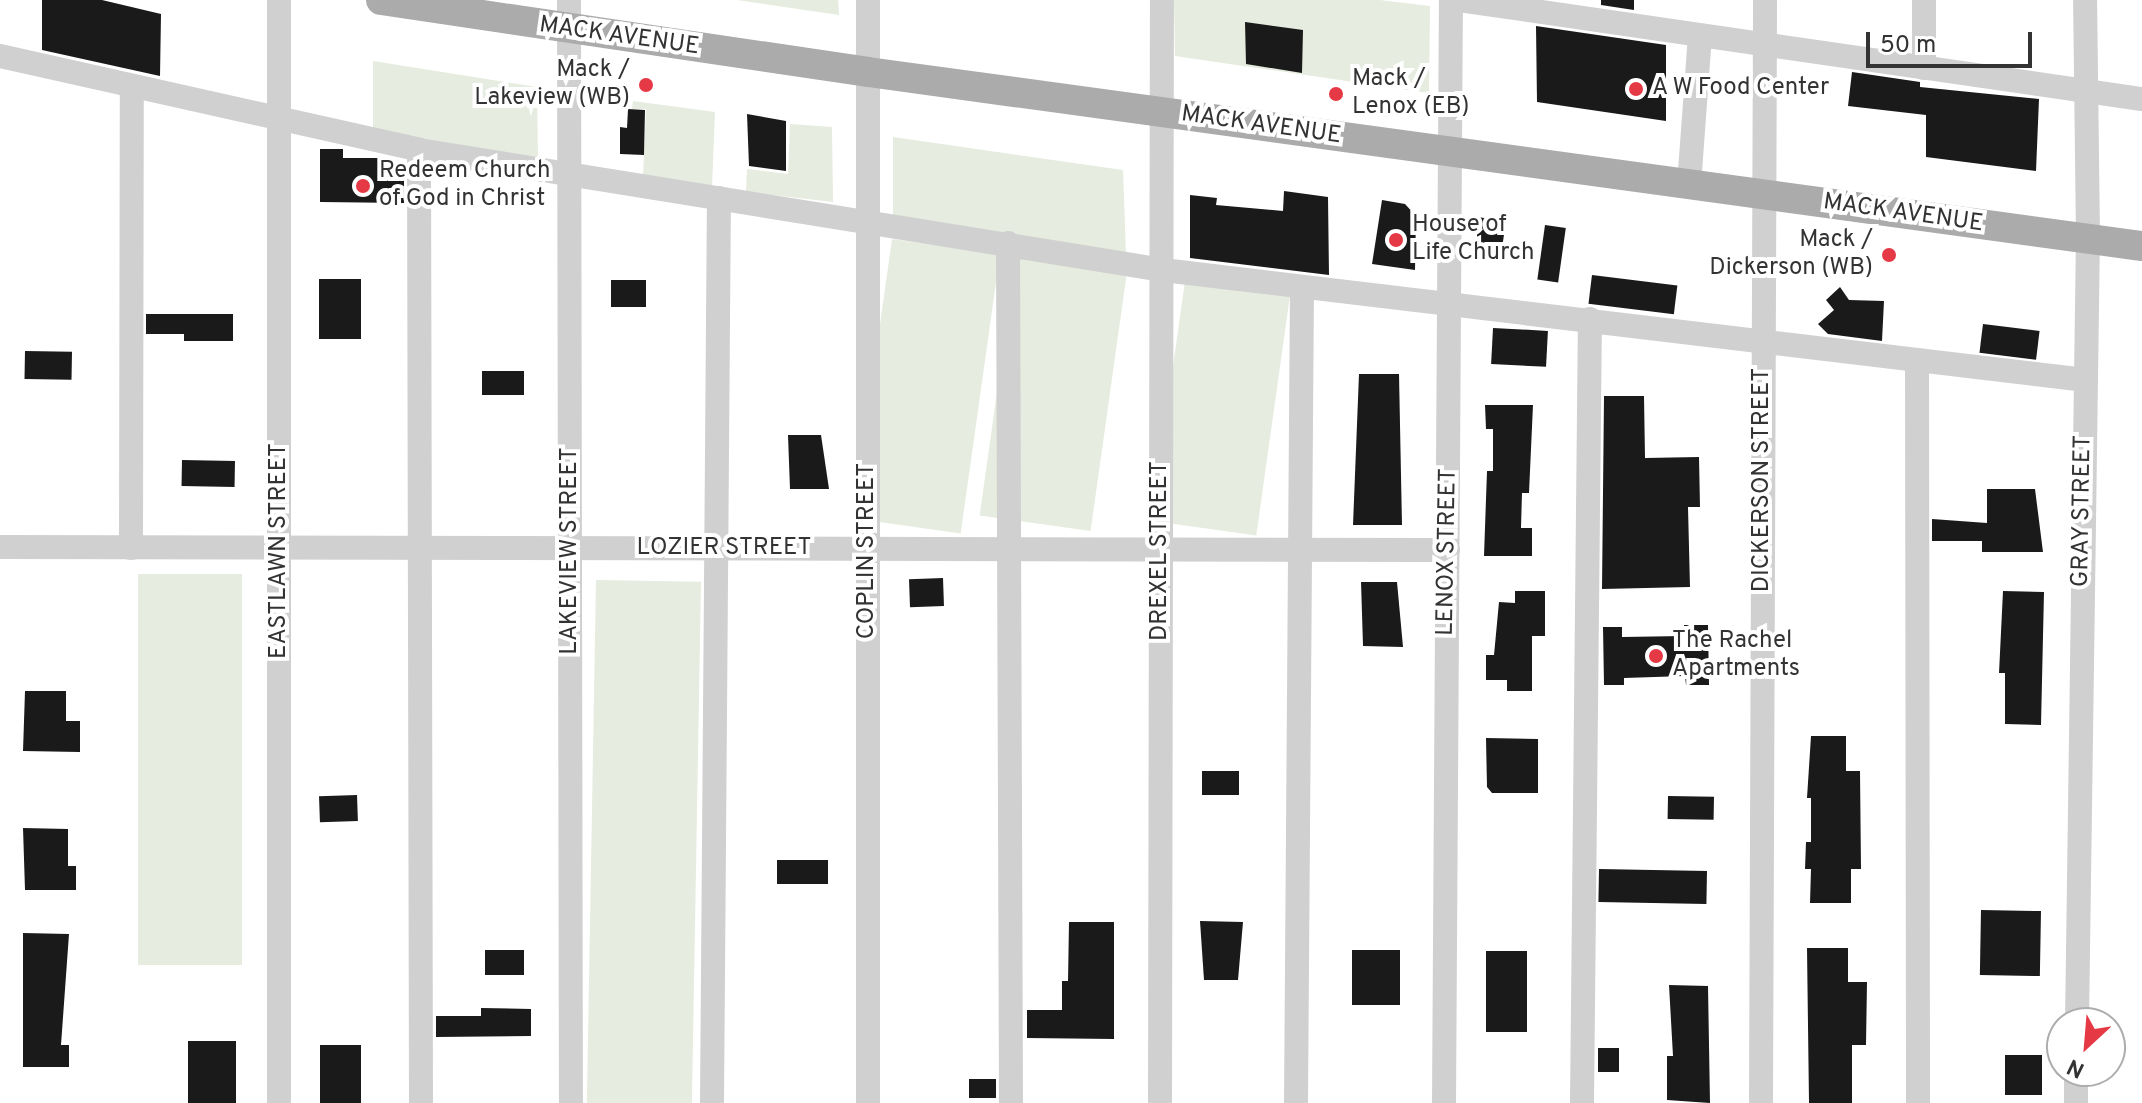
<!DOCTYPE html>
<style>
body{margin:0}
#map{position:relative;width:2142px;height:1103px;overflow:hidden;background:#fff;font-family:Overpass,sans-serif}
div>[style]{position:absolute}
.green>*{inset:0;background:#e6ecdf;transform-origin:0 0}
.building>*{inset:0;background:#1a1a1a;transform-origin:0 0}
.minor>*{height:24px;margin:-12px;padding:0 12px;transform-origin:12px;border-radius:12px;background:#d0d0d0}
.major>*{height:30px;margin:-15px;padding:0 15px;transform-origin:15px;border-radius:15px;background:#ababab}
.dots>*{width:22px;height:22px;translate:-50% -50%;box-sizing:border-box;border:4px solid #fff;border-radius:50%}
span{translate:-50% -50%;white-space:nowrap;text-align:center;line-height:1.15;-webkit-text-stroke:8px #fff;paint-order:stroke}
.street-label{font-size:24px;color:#333}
.poi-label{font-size:24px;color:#333}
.right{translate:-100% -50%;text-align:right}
.left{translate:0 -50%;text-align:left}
.north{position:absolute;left:2046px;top:1007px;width:80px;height:80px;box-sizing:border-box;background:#fff;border:2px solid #adadad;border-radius:50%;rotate:206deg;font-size:22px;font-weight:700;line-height:32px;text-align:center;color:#333}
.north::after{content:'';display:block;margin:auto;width:28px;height:36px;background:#e63946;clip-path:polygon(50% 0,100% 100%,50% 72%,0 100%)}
.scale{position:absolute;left:1866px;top:32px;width:166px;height:36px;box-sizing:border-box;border:4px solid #333;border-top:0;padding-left:10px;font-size:24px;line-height:28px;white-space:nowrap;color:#333;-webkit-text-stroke:6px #fff;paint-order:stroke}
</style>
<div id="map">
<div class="green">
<i style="clip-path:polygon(737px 0,838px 0,839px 15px)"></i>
<i style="clip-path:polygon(1174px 0,1380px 0,1430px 6px,1429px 93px,1175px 56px)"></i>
<i style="clip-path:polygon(373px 61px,537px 87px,538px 160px,373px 135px)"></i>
<i style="clip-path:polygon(633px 101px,715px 112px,712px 187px,643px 177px,646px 109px,632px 109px)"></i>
<i style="clip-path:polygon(790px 124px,832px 127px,833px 202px,746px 192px,747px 169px,788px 174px)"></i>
<i style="clip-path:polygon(893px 137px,1123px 170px,1126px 255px,893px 218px)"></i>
<i style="left:892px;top:239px;width:109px;height:282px;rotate:8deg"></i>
<i style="left:1016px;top:257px;width:112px;height:261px;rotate:8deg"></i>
<i style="left:1185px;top:281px;width:106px;height:242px;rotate:8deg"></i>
<i style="left:138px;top:574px;width:104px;height:391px"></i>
<i style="left:596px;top:580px;width:105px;height:523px;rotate:1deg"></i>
</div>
<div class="building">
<i style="clip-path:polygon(42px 0,102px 0,161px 14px,160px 76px,42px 50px)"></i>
<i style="clip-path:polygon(1601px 0,1634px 0,1634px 10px,1601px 5px)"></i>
<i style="clip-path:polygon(1245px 22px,1303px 30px,1302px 73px,1246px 64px)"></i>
<i style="clip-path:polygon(1536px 26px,1666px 45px,1666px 121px,1537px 102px)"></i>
<i style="clip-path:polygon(1852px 72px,1920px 82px,1920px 87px,2039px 99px,2036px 171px,1926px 157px,1926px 115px,1848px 106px)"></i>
<i style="clip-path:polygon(628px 109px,645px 110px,644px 155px,620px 154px,620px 127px,627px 128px)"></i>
<i style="clip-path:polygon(747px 114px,786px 121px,786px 171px,749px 166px)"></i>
<i style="clip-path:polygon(320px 149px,343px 149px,343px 158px,379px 158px,379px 170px,404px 170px,404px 203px,320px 202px)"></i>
<i style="clip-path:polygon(1284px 191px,1328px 197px,1329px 275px,1190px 258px,1190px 195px,1217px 198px,1216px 205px,1283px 211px)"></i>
<i style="clip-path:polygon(1382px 200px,1405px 204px,1416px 216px,1415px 270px,1372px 264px)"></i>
<i style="clip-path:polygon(1477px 217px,1506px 221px,1501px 255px,1477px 251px)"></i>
<i style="left:1545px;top:225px;width:21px;height:55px;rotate:8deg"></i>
<i style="left:1592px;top:275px;width:86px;height:29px;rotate:7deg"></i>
<i style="left:319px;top:279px;width:42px;height:60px"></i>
<i style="left:611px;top:280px;width:35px;height:27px"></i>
<i style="clip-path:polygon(1840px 287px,1849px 300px,1884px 301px,1882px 341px,1828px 334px,1818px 324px,1834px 310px,1826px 300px)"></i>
<i style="clip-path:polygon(146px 314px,233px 314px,233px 341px,184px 341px,184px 334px,146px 334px)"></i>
<i style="left:1983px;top:324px;width:57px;height:29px;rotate:7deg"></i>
<i style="left:1493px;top:328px;width:55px;height:36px;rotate:3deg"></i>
<i style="left:25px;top:351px;width:47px;height:28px;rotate:1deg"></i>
<i style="left:482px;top:371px;width:42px;height:24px"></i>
<i style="clip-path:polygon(1359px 374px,1399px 374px,1402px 525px,1353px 525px)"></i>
<i style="clip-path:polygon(1604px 396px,1644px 396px,1645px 458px,1699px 457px,1700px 507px,1688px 507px,1690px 587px,1602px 589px)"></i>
<i style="clip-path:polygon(1485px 405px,1533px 405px,1529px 493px,1522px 493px,1521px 528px,1532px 528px,1532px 556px,1484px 556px,1487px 471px,1493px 471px,1493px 429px,1486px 429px)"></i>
<i style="clip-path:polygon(788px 435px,821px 435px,829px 489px,790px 489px)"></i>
<i style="left:182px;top:460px;width:53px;height:26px;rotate:1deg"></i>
<i style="clip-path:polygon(1987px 489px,2035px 489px,2043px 552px,1982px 552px,1982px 541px,1932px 541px,1932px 519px,1987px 523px)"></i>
<i style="left:943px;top:578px;width:28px;height:34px;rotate:88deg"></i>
<i style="clip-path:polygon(1361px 582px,1397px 582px,1403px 647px,1363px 646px)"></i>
<i style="clip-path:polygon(1515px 591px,1545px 591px,1545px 636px,1532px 636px,1532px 691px,1507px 691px,1507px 680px,1486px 680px,1486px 655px,1494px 655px,1499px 602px,1515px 603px)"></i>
<i style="clip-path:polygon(2003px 591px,2044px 592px,2041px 725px,2005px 724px,2005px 673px,1999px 673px)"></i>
<i style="clip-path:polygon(1684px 625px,1708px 625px,1709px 685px,1686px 685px,1685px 676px,1624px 678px,1624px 685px,1604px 685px,1603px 627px,1622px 627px,1622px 637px,1684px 636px)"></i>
<i style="clip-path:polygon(25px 691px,66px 691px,66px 721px,80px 721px,80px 752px,23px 751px)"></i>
<i style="clip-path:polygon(1811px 736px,1846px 736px,1846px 771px,1860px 771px,1861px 869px,1851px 869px,1851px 903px,1810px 903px,1811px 869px,1805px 869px,1806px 842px,1811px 842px,1811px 798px,1807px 798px)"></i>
<i style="clip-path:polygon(1486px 738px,1538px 739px,1538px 793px,1492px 793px,1487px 787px)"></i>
<i style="left:1202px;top:771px;width:37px;height:24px"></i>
<i style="left:357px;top:795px;width:26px;height:38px;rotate:88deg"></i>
<i style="left:1668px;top:796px;width:46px;height:23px;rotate:1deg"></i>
<i style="clip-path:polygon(23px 828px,68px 829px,68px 866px,76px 866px,76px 890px,25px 890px)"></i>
<i style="left:777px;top:860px;width:51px;height:24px"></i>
<i style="left:1599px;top:869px;width:108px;height:33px;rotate:1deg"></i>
<i style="left:1981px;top:910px;width:60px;height:65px;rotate:1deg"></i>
<i style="clip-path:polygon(1200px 921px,1243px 922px,1238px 980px,1204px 980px)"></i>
<i style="clip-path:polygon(1069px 922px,1114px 922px,1114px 1039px,1027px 1038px,1027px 1010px,1062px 1010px,1062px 981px,1068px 981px)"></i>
<i style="clip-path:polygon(23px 933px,69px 934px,61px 1045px,69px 1045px,69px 1067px,23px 1067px)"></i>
<i style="clip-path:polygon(1807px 948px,1848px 948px,1848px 982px,1867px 982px,1866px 1045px,1852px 1045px,1852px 1103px,1809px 1103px)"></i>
<i style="left:485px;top:950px;width:39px;height:25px"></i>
<i style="left:1352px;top:950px;width:48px;height:55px"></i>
<i style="left:1486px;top:951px;width:41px;height:81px"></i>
<i style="clip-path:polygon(1669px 985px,1708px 986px,1710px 1103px,1667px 1100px,1667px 1056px,1673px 1056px)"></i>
<i style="clip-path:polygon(481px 1008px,531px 1009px,531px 1036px,436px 1037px,436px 1016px,481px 1016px)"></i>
<i style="left:188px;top:1041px;width:48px;height:62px"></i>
<i style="left:320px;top:1045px;width:41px;height:58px"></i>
<i style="left:1598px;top:1048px;width:21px;height:24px"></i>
<i style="left:2005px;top:1055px;width:37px;height:40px"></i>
<i style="left:969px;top:1079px;width:27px;height:19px"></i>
</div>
<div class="minor">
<i style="left:279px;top:0;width:1103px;rotate:90deg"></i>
<i style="left:569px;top:0;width:1103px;rotate:89.9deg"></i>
<i style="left:1459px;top:0;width:690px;rotate:8.25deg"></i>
<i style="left:0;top:56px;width:429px;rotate:12.6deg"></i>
<i style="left:419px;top:150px;width:754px;rotate:9.16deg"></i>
<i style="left:1163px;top:270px;width:929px;rotate:6.8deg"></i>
<i style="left:1924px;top:68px;width:68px;rotate:-90deg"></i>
<i style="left:419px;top:150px;width:953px;rotate:89.88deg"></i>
<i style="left:1689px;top:185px;width:149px;rotate:-85.8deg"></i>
<i style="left:1008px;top:243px;width:860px;rotate:89.8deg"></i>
<i style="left:1917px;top:360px;width:743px;rotate:89.92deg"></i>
<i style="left:0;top:547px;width:1448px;rotate:0.12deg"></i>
<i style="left:131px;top:548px;width:462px;rotate:-89.9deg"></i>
<i style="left:2077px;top:1023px;width:785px;rotate:-89.2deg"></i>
<i style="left:2088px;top:238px;width:238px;rotate:-90.7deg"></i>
<i style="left:712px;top:1103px;width:905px;rotate:-89.56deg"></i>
<i style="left:868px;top:1103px;width:1103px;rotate:-90deg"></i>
<i style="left:1160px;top:1103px;width:1103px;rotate:-89.9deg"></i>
<i style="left:1296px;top:1103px;width:814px;rotate:-89.58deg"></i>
<i style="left:1444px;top:1103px;width:1103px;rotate:-89.64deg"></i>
<i style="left:1582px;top:1103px;width:784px;rotate:-89.42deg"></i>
<i style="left:1761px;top:1103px;width:1103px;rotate:-89.79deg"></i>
<i style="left:2076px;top:1103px;width:32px;rotate:-90deg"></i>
</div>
<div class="major">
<i style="left:381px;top:0;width:492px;rotate:8.4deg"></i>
<i style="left:868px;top:72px;width:1286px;rotate:7.78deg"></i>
</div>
<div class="dots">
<i style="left:646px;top:85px;background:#e63946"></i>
<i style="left:1636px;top:89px;background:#e63946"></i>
<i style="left:1336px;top:94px;background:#e63946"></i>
<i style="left:363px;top:186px;background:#e63946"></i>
<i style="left:1396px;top:240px;background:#e63946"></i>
<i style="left:1889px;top:255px;background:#e63946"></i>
<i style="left:1656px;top:656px;background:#e63946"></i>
</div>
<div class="street-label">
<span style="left:619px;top:37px;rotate:8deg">MACK AVENUE</span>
<span style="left:1261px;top:126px;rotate:8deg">MACK AVENUE</span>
<span style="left:1903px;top:214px;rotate:8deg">MACK AVENUE</span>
<span style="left:1763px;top:480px;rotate:-90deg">DICKERSON STREET</span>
<span style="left:2083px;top:511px;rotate:-89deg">GRAY STREET</span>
<span style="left:724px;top:549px">LOZIER STREET</span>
<span style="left:280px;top:551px;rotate:-90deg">EASTLAWN STREET</span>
<span style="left:571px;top:551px;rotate:-90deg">LAKEVIEW STREET</span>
<span style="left:868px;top:551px;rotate:-90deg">COPLIN STREET</span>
<span style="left:1161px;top:551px;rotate:-90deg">DREXEL STREET</span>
<span style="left:1448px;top:552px;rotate:-89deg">LENOX STREET</span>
</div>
<div class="poi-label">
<span class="right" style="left:630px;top:85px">Mack /<br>Lakeview (WB)</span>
<span class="left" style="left:1352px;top:94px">Mack /<br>Lenox (EB)</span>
<span class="left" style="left:1652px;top:89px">A W Food Center</span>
<span class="left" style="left:379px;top:186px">Redeem Church<br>of God in Christ</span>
<span class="left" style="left:1412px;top:240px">House of<br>Life Church</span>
<span class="right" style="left:1873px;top:255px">Mack /<br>Dickerson (WB)</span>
<span class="left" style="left:1672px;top:656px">The Rachel<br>Apartments</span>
</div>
<div class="north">N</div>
<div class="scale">50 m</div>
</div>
